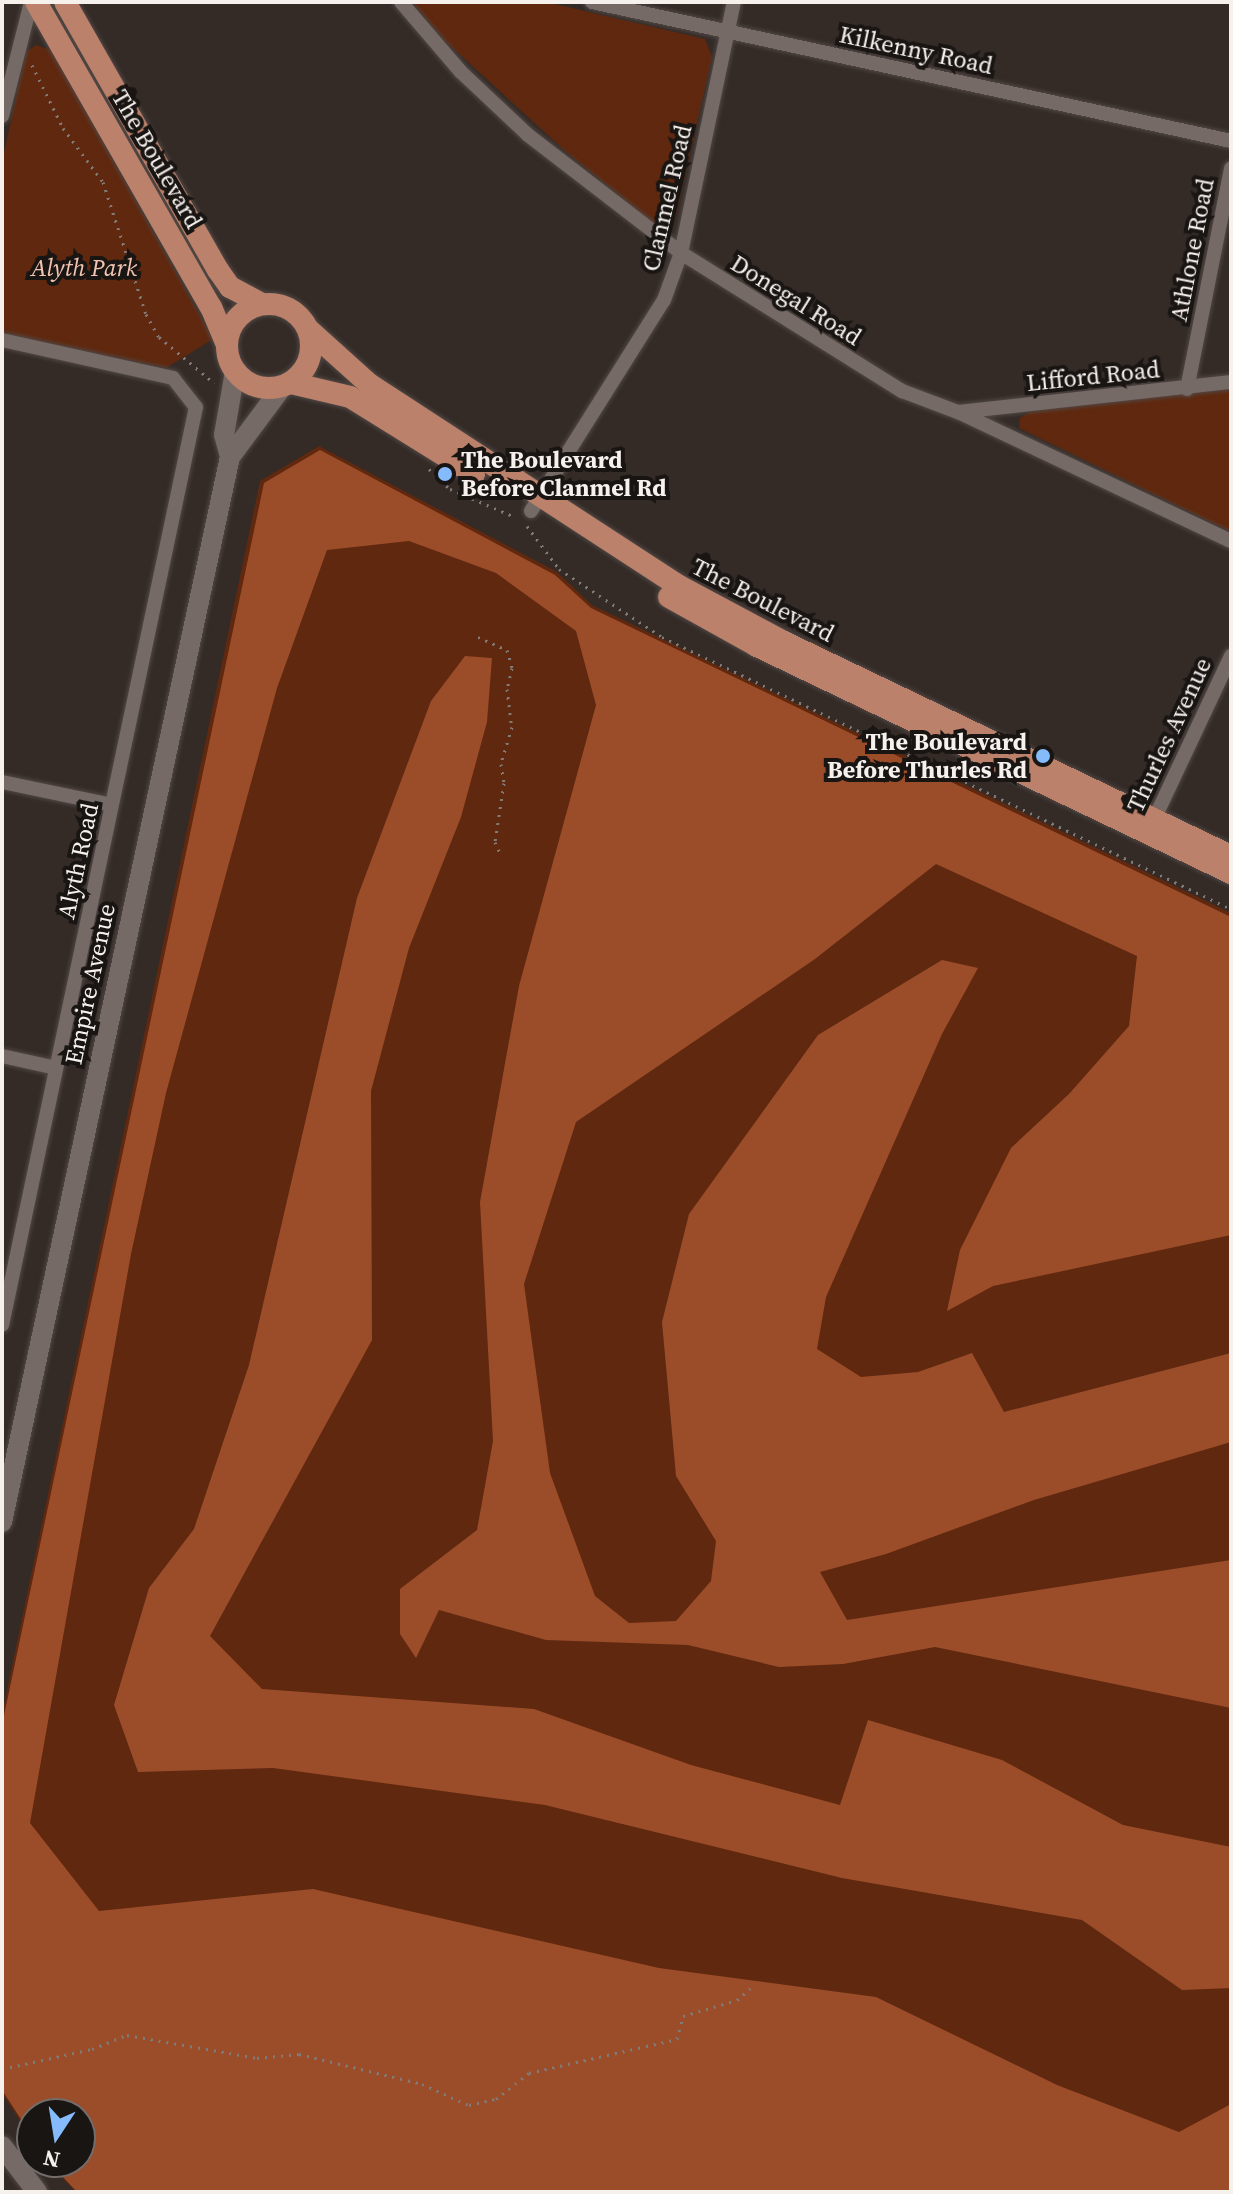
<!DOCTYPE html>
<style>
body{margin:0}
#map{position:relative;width:1233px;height:2194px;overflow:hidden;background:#342b27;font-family:"Source Serif 4",serif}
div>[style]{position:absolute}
.green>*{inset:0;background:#60280e}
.forest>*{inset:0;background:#9b4d2a}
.path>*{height:3px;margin-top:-1.5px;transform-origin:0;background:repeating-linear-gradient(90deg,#817a76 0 2px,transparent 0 8px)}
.roads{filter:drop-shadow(0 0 2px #514845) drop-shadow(0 0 2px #514845)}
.minor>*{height:14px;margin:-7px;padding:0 7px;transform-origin:7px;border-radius:7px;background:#756a66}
.secondary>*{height:20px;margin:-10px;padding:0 10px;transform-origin:10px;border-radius:10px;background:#756a66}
.primary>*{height:22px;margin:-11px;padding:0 11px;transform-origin:11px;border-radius:11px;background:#bb816a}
.primary>.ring{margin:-11px;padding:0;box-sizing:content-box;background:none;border:22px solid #bb816a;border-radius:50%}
.dots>*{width:22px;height:22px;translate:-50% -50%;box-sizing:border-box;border:4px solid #191513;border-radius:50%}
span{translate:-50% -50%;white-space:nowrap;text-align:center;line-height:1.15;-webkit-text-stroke:8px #191513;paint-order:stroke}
.street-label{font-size:24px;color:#f7f1ee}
.park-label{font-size:24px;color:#f2c4b1;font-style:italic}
.poi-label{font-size:24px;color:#f7f1ee;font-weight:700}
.left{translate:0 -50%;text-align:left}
.right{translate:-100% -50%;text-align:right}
.frame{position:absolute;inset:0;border:4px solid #f7f1ee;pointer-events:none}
.north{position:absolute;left:16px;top:2098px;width:80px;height:80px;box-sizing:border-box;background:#191513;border:2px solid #726d6b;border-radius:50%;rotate:192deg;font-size:22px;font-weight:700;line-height:32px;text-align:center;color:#f7f1ee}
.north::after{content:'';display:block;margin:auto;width:28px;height:36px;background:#85bbfb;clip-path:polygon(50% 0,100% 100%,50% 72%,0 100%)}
</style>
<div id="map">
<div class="green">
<i style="clip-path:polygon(412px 2px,546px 2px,705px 39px,712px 57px,675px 220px,665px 225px,653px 223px,563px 149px,445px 41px)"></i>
<i style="clip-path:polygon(36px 45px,51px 50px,213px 339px,166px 368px,2px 333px,2px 162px,26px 52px)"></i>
<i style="clip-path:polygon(1231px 383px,1231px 532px,1019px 428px,1020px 418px,1029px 412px)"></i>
<i style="clip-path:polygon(319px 446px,557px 572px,592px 605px,1231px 913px,1231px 2192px,76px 2192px,47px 2162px,80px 2162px,80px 2114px,32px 2114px,32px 2139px,2px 2093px,2px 1714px,260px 481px)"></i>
</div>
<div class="forest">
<i style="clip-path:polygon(320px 450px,555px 575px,591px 608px,1231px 917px,1231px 1235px,993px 1286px,947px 1311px,960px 1250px,1011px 1148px,1069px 1094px,1129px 1026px,1137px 956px,936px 864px,815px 959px,576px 1122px,524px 1284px,550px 1473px,595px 1596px,629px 1623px,676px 1621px,711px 1581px,716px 1541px,676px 1476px,662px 1322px,689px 1214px,818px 1035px,942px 960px,978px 968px,942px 1034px,826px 1297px,817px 1349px,861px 1377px,918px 1372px,972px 1353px,1004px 1412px,1231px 1353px,1231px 1442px,1034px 1500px,886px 1554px,820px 1572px,847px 1620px,1231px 1560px,1231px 1708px,935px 1647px,843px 1664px,779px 1667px,688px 1645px,546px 1640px,439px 1610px,416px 1658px,400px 1634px,400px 1589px,477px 1530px,493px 1441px,480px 1202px,519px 986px,596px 705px,576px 631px,496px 573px,409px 541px,327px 550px,277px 688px,166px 1093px,131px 1254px,30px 1823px,99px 1911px,313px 1889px,659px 1968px,876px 1997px,1057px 2085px,1179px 2132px,1231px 2104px,1231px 2192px,77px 2192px,49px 2162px,80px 2162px,80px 2114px,32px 2114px,32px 2136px,2px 2090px,2px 1725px,264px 483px)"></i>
<i style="clip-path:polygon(465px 656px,492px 658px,487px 722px,461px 817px,409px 948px,371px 1091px,372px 1340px,210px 1636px,262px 1689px,534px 1709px,691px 1765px,840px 1805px,868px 1720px,1002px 1760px,1123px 1825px,1231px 1847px,1231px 1988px,1182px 1990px,1082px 1920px,842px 1878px,545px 1805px,273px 1768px,138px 1772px,114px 1705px,149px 1588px,194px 1529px,249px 1365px,357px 898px,431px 701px)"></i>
</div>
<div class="path">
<i style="left:32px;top:65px;width:70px;rotate:63.8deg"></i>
<i style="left:63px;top:128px;width:67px;rotate:53.5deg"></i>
<i style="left:103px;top:182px;width:139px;rotate:72deg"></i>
<i style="left:146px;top:314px;width:26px;rotate:61deg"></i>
<i style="left:159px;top:337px;width:72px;rotate:39.9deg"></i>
<i style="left:429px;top:469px;width:29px;rotate:44deg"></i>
<i style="left:450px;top:489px;width:71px;rotate:23.3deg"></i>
<i style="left:527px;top:526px;width:54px;rotate:53.3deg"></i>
<i style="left:559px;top:569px;width:123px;rotate:33.4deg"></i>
<i style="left:662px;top:637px;width:631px;rotate:25.55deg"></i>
<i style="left:478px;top:637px;width:32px;rotate:24deg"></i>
<i style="left:507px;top:650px;width:19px;rotate:74deg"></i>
<i style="left:512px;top:668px;width:22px;rotate:103deg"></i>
<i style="left:507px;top:689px;width:38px;rotate:83deg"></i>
<i style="left:512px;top:727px;width:39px;rotate:107deg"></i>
<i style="left:501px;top:764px;width:19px;rotate:81deg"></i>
<i style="left:504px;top:783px;width:60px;rotate:98.7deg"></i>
<i style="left:495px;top:842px;width:10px;rotate:66deg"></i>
<i style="left:2px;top:2069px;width:92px;rotate:-12.5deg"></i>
<i style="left:92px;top:2049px;width:38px;rotate:-22deg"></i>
<i style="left:127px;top:2035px;width:132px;rotate:10deg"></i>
<i style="left:257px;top:2058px;width:42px;rotate:-5.4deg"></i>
<i style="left:299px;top:2054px;width:127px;rotate:13.7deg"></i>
<i style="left:422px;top:2084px;width:51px;rotate:24.1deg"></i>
<i style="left:469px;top:2105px;width:28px;rotate:-13deg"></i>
<i style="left:496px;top:2099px;width:42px;rotate:-38.2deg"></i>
<i style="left:529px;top:2073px;width:152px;rotate:-12.9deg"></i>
<i style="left:677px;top:2039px;width:24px;rotate:-75deg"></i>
<i style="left:683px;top:2016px;width:56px;rotate:-16.5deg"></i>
<i style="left:737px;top:2000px;width:23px;rotate:-41deg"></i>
</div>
<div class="roads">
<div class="minor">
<i style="left:401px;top:2px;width:92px;rotate:49.4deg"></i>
<i style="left:461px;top:72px;width:92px;rotate:43.2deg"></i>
<i style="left:528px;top:135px;width:193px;rotate:37.6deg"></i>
<i style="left:681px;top:253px;width:261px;rotate:32deg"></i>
<i style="left:902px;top:391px;width:60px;rotate:20.6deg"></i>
<i style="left:958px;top:412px;width:302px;rotate:25.3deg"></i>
<i style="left:592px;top:2px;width:654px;rotate:12.27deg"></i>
<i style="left:2px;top:116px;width:118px;rotate:-75.7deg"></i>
<i style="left:2px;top:340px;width:175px;rotate:12.5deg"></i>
<i style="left:173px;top:378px;width:37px;rotate:52deg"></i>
<i style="left:196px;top:407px;width:938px;rotate:101.93deg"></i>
<i style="left:1187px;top:389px;width:225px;rotate:-78.7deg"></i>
<i style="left:959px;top:412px;width:274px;rotate:-6.3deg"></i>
<i style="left:531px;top:511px;width:249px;rotate:-57.8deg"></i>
<i style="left:664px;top:300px;width:50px;rotate:-70.1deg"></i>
<i style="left:681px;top:253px;width:257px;rotate:-78.1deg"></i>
<i style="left:2px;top:782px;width:112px;rotate:11.8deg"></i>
<i style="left:1151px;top:826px;width:188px;rotate:-64.8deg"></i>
<i style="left:2px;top:1056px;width:55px;rotate:12.5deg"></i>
</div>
<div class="secondary">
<i style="left:230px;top:457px;width:23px;rotate:-105deg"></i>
<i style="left:224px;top:435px;width:65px;rotate:-80.2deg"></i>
<i style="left:2px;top:1522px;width:1089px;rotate:-77.92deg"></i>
<i style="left:230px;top:457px;width:89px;rotate:-53.3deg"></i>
<i style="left:2px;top:2146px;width:58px;rotate:52.7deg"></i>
</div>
<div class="primary">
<i style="left:36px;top:2px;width:352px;rotate:60.2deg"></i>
<i style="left:211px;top:307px;width:41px;rotate:67.2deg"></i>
<i style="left:65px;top:2px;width:309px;rotate:60.3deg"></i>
<i style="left:218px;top:270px;width:21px;rotate:55deg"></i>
<i style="left:230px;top:287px;width:36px;rotate:28deg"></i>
<i class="ring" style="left:227px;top:304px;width:62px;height:62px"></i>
<i style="left:309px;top:330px;width:81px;rotate:42deg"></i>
<i style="left:369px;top:384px;width:370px;rotate:33.1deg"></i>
<i style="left:679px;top:586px;width:119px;rotate:28.1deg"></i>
<i style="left:784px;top:642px;width:496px;rotate:25.6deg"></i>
<i style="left:291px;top:383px;width:61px;rotate:13.3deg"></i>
<i style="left:350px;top:397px;width:146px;rotate:31.8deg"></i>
<i style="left:669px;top:597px;width:101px;rotate:29.1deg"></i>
<i style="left:757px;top:646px;width:526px;rotate:25.59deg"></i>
</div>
</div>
<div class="dots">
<i style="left:445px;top:474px;background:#85bbfb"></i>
<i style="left:1043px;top:756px;background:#85bbfb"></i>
</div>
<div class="street-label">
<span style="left:916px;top:50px;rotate:12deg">Kilkenny Road</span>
<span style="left:157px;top:159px;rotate:60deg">The Boulevard</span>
<span style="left:667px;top:198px;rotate:-77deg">Clanmel Road</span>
<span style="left:1192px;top:250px;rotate:-79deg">Athlone Road</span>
<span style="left:796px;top:300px;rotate:32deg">Donegal Road</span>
<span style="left:1093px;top:376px;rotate:-6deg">Lifford Road</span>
<span style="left:763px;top:600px;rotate:27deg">The Boulevard</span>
<span style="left:1169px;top:735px;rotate:-65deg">Thurles Avenue</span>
<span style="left:78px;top:861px;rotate:-78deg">Alyth Road</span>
<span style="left:90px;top:984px;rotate:-78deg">Empire Avenue</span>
</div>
<div class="park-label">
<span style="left:84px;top:268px">Alyth Park</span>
</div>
<div class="poi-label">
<span class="left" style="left:461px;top:474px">The Boulevard<br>Before Clanmel Rd</span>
<span class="right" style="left:1027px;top:756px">The Boulevard<br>Before Thurles Rd</span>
</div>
<div class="frame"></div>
<div class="north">N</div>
</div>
